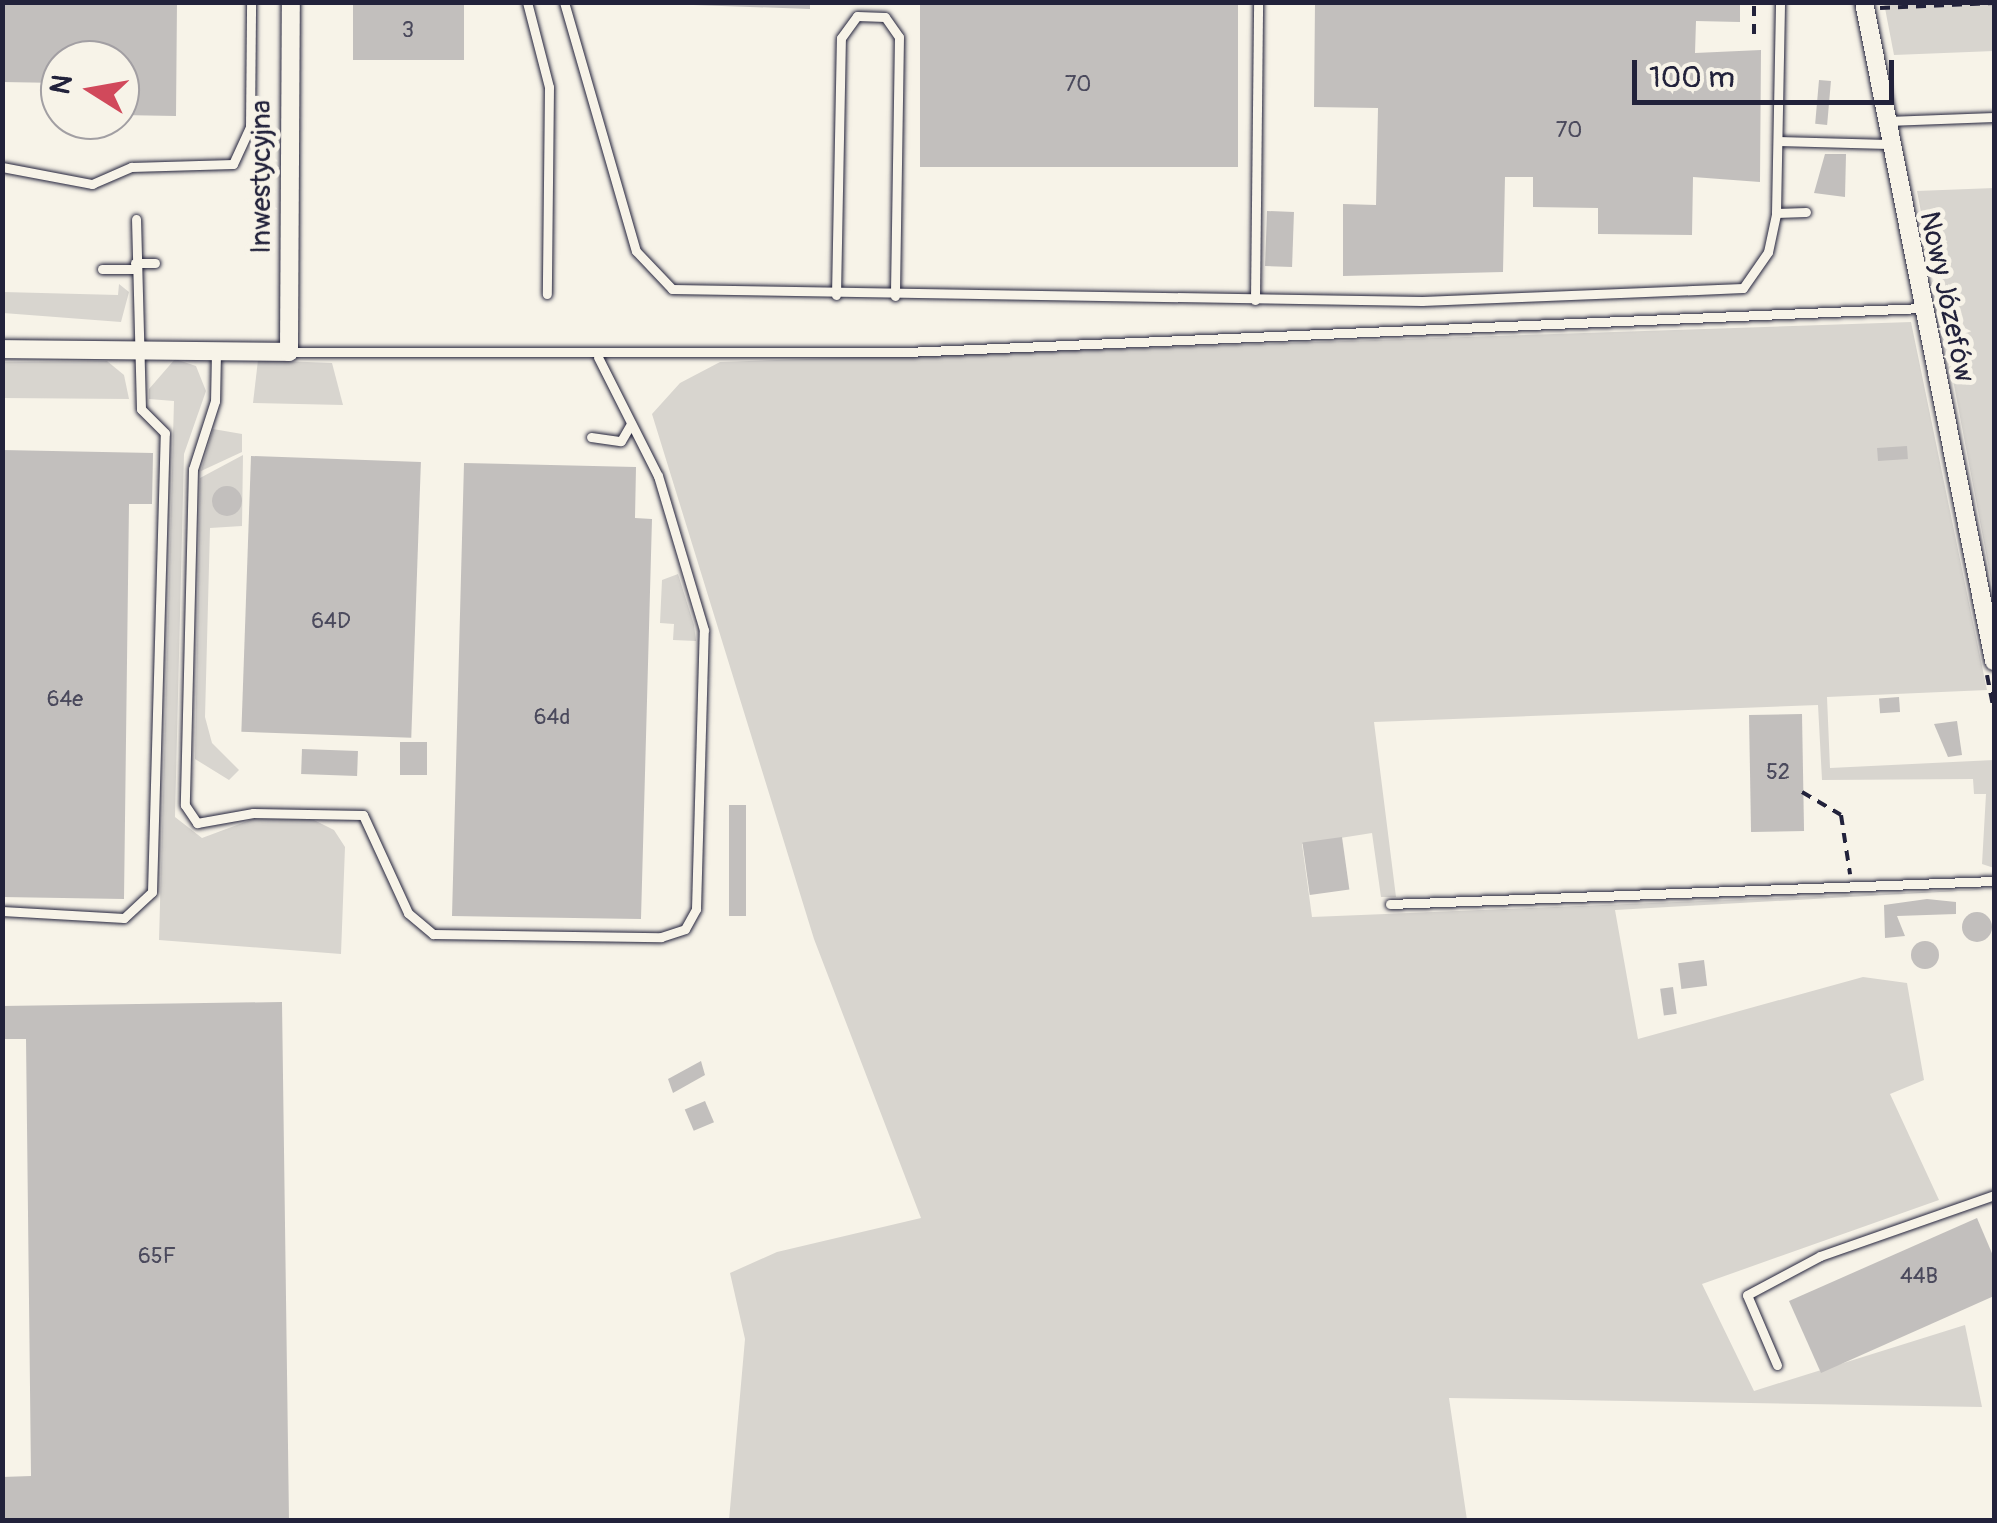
<!DOCTYPE html>
<meta charset="utf-8">
<style>
body{margin:0}
#map{position:relative;width:1997px;height:1523px;overflow:hidden;background:#f7f3e8;font-family:Pangolin,sans-serif}
div>[style]{position:absolute}
.green>*{inset:0;background:#d8d5cf}
.building>*{inset:0;background:#c2bfbd;transform-origin:0 0}
.round{border-radius:50%}
.path>*{height:4px;margin-top:-2px;transform-origin:0;background:repeating-linear-gradient(90deg,#22223b 0 10px,transparent 0 18px)}
.roads{filter:drop-shadow(0 0 2px #22223b) drop-shadow(0 0 2px #22223b)}
.lane>*{height:9px;margin:-4.5px;padding:0 4.5px;transform-origin:4.5px;border-radius:4.5px;background:#f7f3e8}
.street>*{height:18px;margin:-9px;padding:0 9px;transform-origin:9px;border-radius:9px;background:#f7f3e8}
span{translate:-50% -50%;white-space:nowrap;text-align:center;line-height:1.15;-webkit-text-stroke:10px #f7f3e8;paint-order:stroke}
.number-label{font-size:22px;color:#4a495c}
.number-label span{-webkit-text-stroke-width:0}
.street-label{font-size:28px;color:#22223b}
.frame{position:absolute;inset:0;border:5px solid #22223b;pointer-events:none}
.north{position:absolute;left:40px;top:40px;width:100px;height:100px;box-sizing:border-box;background:#f7f3e8;border:2px solid #a29fa3;border-radius:50%;rotate:281deg;font-size:28px;font-weight:700;line-height:40px;text-align:center;color:#22223b}
.north::after{content:'';display:block;margin:auto;width:35px;height:45px;background:#d1495b;clip-path:polygon(50% 0,100% 100%,50% 72%,0 100%)}
.scale{position:absolute;left:1632px;top:60px;width:262px;height:45px;box-sizing:border-box;border:5px solid #22223b;border-top:0;padding-left:12px;font-size:30px;line-height:35px;white-space:nowrap;color:#22223b;-webkit-text-stroke:8px #f7f3e8;paint-order:stroke}
</style>
<div id="map">
<div class="green">
<i style="clip-path:polygon(1884px 3px,1994px 3px,1994px 51px,1894px 55px)"></i>
<i style="clip-path:polygon(1994px 188px,1994px 595px,1917px 191px)"></i>
<i style="clip-path:polygon(119px 284px,129px 292px,121px 322px,3px 313px,3px 292px,118px 295px)"></i>
<i style="clip-path:polygon(1911px 322px,1987px 690px,1827px 697px,1830px 768px,1994px 760px,1994px 868px,1982px 864px,1986px 794px,1974px 794px,1973px 779px,1822px 780px,1818px 705px,1374px 722px,1396px 897px,1381px 897px,1372px 833px,1302px 844px,1312px 917px,1994px 889px,1615px 910px,1638px 1039px,1863px 977px,1907px 983px,1924px 1080px,1890px 1094px,1939px 1200px,1702px 1284px,1754px 1391px,1965px 1325px,1982px 1407px,1449px 1398px,1467px 1520px,729px 1520px,745px 1339px,730px 1273px,777px 1252px,921px 1218px,814px 939px,652px 414px,680px 383px,720px 362px)"></i>
<i style="clip-path:polygon(175px 359px,196px 366px,206px 391px,184px 454px,175px 817px,202px 838px,253px 819px,314px 820px,334px 830px,345px 847px,341px 954px,159px 940px,174px 401px,149px 399px,149px 389px)"></i>
<i style="clip-path:polygon(258px 360px,332px 363px,343px 405px,253px 403px)"></i>
<i style="clip-path:polygon(107px 361px,124px 375px,129px 399px,3px 398px,3px 362px)"></i>
<i style="clip-path:polygon(213px 429px,242px 434px,242px 452px,201px 471px)"></i>
<i style="clip-path:polygon(243px 455px,242px 526px,210px 528px,205px 717px,212px 743px,239px 770px,229px 780px,195px 759px,200px 478px)"></i>
<i style="clip-path:polygon(678px 574px,694px 625px,696px 641px,673px 640px,674px 624px,660px 623px,662px 580px)"></i>
</div>
<div class="building">
<i style="clip-path:polygon(2px 2px,177px 2px,176px 116px,120px 115px,120px 60px,60px 60px,60px 83px,2px 82px)"></i>
<i style="left:353px;top:2px;width:111px;height:58px"></i>
<i style="clip-path:polygon(609px 2px,810px 2px,810px 9px)"></i>
<i style="left:920px;top:2px;width:318px;height:165px"></i>
<i style="clip-path:polygon(1315px 2px,1740px 2px,1740px 22px,1696px 21px,1695px 53px,1761px 50px,1760px 182px,1693px 177px,1692px 235px,1598px 234px,1598px 208px,1533px 207px,1533px 177px,1505px 177px,1503px 272px,1343px 276px,1343px 204px,1376px 205px,1378px 108px,1314px 107px)"></i>
<i style="left:1819px;top:80px;width:12px;height:44px;rotate:5deg"></i>
<i style="clip-path:polygon(1825px 154px,1846px 154px,1845px 197px,1814px 193px)"></i>
<i style="left:1267px;top:211px;width:27px;height:55px;rotate:2deg"></i>
<i style="left:1907px;top:446px;width:13px;height:30px;rotate:86deg"></i>
<i style="clip-path:polygon(2px 450px,153px 453px,152px 504px,129px 504px,124px 899px,2px 897px)"></i>
<i style="left:251px;top:456px;width:170px;height:276px;rotate:2deg"></i>
<i style="clip-path:polygon(464px 463px,636px 467px,635px 518px,652px 519px,641px 919px,452px 916px)"></i>
<i class="round" style="left:212px;top:486px;width:30px;height:30px"></i>
<i style="left:1899px;top:697px;width:15px;height:20px;rotate:86deg"></i>
<i style="left:1802px;top:714px;width:117px;height:53px;rotate:89deg"></i>
<i style="clip-path:polygon(1957px 721px,1962px 755px,1948px 757px,1934px 724px)"></i>
<i style="left:400px;top:742px;width:27px;height:33px"></i>
<i style="left:302px;top:749px;width:56px;height:25px;rotate:2deg"></i>
<i style="left:729px;top:805px;width:17px;height:111px"></i>
<i style="left:1342px;top:837px;width:53px;height:40px;rotate:82deg"></i>
<i style="clip-path:polygon(1927px 899px,1956px 902px,1956px 914px,1897px 916px,1905px 936px,1885px 938px,1884px 905px)"></i>
<i class="round" style="left:1962px;top:912px;width:30px;height:30px"></i>
<i class="round" style="left:1911px;top:941px;width:28px;height:28px"></i>
<i style="left:1704px;top:960px;width:26px;height:26px;rotate:83deg"></i>
<i style="left:1673px;top:987px;width:27px;height:13px;rotate:82deg"></i>
<i style="clip-path:polygon(282px 1002px,289px 1520px,2px 1520px,2px 1477px,31px 1476px,26px 1039px,2px 1039px,2px 1006px)"></i>
<i style="clip-path:polygon(701px 1061px,705px 1075px,673px 1093px,668px 1079px)"></i>
<i style="left:705px;top:1101px;width:23px;height:22px;rotate:67deg"></i>
<i style="clip-path:polygon(1977px 1218px,1994px 1258px,1994px 1296px,1821px 1373px,1789px 1301px)"></i>
</div>
<div class="path">
<i style="left:1880px;top:8px;width:114px;rotate:-2.5deg"></i>
<i style="left:1754px;top:34px;width:32px;rotate:-90deg"></i>
<i style="left:1987px;top:675px;width:38px;rotate:79deg"></i>
<i style="left:1802px;top:792px;width:45px;rotate:30.5deg"></i>
<i style="left:1841px;top:815px;width:60px;rotate:81.3deg"></i>
</div>
<div class="roads">
<div class="lane">
<i style="left:527px;top:2px;width:88px;rotate:75.5deg"></i>
<i style="left:549px;top:87px;width:207px;rotate:90.6deg"></i>
<i style="left:564px;top:2px;width:259px;rotate:73.9deg"></i>
<i style="left:636px;top:251px;width:52px;rotate:46.5deg"></i>
<i style="left:672px;top:289px;width:750px;rotate:0.92deg"></i>
<i style="left:1422px;top:301px;width:321px;rotate:-2.3deg"></i>
<i style="left:1743px;top:288px;width:44px;rotate:-55.2deg"></i>
<i style="left:1768px;top:252px;width:40px;rotate:-78deg"></i>
<i style="left:1776px;top:213px;width:211px;rotate:-88.9deg"></i>
<i style="left:1887px;top:121px;width:107px;rotate:-2.1deg"></i>
<i style="left:1778px;top:141px;width:110px;rotate:1.6deg"></i>
<i style="left:2px;top:167px;width:92px;rotate:10.7deg"></i>
<i style="left:92px;top:184px;width:43px;rotate:-23.6deg"></i>
<i style="left:131px;top:167px;width:102px;rotate:-1.7deg"></i>
<i style="left:233px;top:164px;width:41px;rotate:-65.3deg"></i>
<i style="left:250px;top:127px;width:125px;rotate:-89.5deg"></i>
<i style="left:1776px;top:213px;width:30px;rotate:-2deg"></i>
<i style="left:135px;top:263px;width:20px"></i>
<i style="left:102px;top:269px;width:33px"></i>
<i style="left:836px;top:295px;width:257px;rotate:-88.9deg"></i>
<i style="left:841px;top:38px;width:27px;rotate:-54deg"></i>
<i style="left:857px;top:16px;width:28px;rotate:2deg"></i>
<i style="left:885px;top:17px;width:24px;rotate:55deg"></i>
<i style="left:899px;top:37px;width:259px;rotate:90.9deg"></i>
<i style="left:1255px;top:300px;width:298px;rotate:-89.4deg"></i>
<i style="left:216px;top:351px;width:50px;rotate:91.1deg"></i>
<i style="left:215px;top:401px;width:71px;rotate:107.9deg"></i>
<i style="left:193px;top:469px;width:336px;rotate:91.4deg"></i>
<i style="left:185px;top:805px;width:22px;rotate:56deg"></i>
<i style="left:197px;top:823px;width:57px;rotate:-10.1deg"></i>
<i style="left:253px;top:813px;width:110px;rotate:1deg"></i>
<i style="left:363px;top:815px;width:108px;rotate:65.3deg"></i>
<i style="left:408px;top:913px;width:33px;rotate:40deg"></i>
<i style="left:433px;top:934px;width:228px;rotate:0.8deg"></i>
<i style="left:661px;top:937px;width:25px;rotate:-18deg"></i>
<i style="left:685px;top:929px;width:23px;rotate:-61deg"></i>
<i style="left:696px;top:909px;width:279px;rotate:-88.4deg"></i>
<i style="left:704px;top:630px;width:161px;rotate:-106.6deg"></i>
<i style="left:658px;top:476px;width:133px;rotate:-116.8deg"></i>
<i style="left:289px;top:352px;width:617px"></i>
<i style="left:906px;top:352px;width:1015px;rotate:-2.48deg"></i>
<i style="left:591px;top:437px;width:30px;rotate:8deg"></i>
<i style="left:621px;top:441px;width:20px;rotate:-60deg"></i>
<i style="left:1390px;top:904px;width:604px;rotate:-2.18deg"></i>
<i style="left:2px;top:911px;width:122px;rotate:3.3deg"></i>
<i style="left:124px;top:918px;width:38px;rotate:-43deg"></i>
<i style="left:152px;top:892px;width:459px;rotate:-88.4deg"></i>
<i style="left:165px;top:433px;width:34px;rotate:-135deg"></i>
<i style="left:141px;top:409px;width:190px;rotate:-91.5deg"></i>
<i style="left:1777px;top:1365px;width:76px;rotate:-113.2deg"></i>
<i style="left:1747px;top:1295px;width:83px;rotate:-28.1deg"></i>
<i style="left:1820px;top:1256px;width:184px;rotate:-19.3deg"></i>
</div>
<div class="street">
<i style="left:1864px;top:2px;width:672px;rotate:78.84deg"></i>
<i style="left:2px;top:349px;width:287px;rotate:0.6deg"></i>
<i style="left:289px;top:352px;width:350px;rotate:-89.7deg"></i>
</div>
</div>
<div class="number-label">
<span style="left:408px;top:31px">3</span>
<span style="left:1078px;top:85px">70</span>
<span style="left:1569px;top:131px">70</span>
<span style="left:331px;top:622px">64D</span>
<span style="left:65px;top:700px">64e</span>
<span style="left:552px;top:718px">64d</span>
<span style="left:1778px;top:773px">52</span>
<span style="left:157px;top:1257px">65F</span>
<span style="left:1919px;top:1277px">44B</span>
</div>
<div class="street-label">
<span style="left:262px;top:177px;rotate:-90deg">Inwestycyjna</span>
<span style="left:1946px;top:297px;rotate:78deg">Nowy Józefów</span>
</div>
<div class="frame"></div>
<div class="north">N</div>
<div class="scale">100 m</div>
</div>
